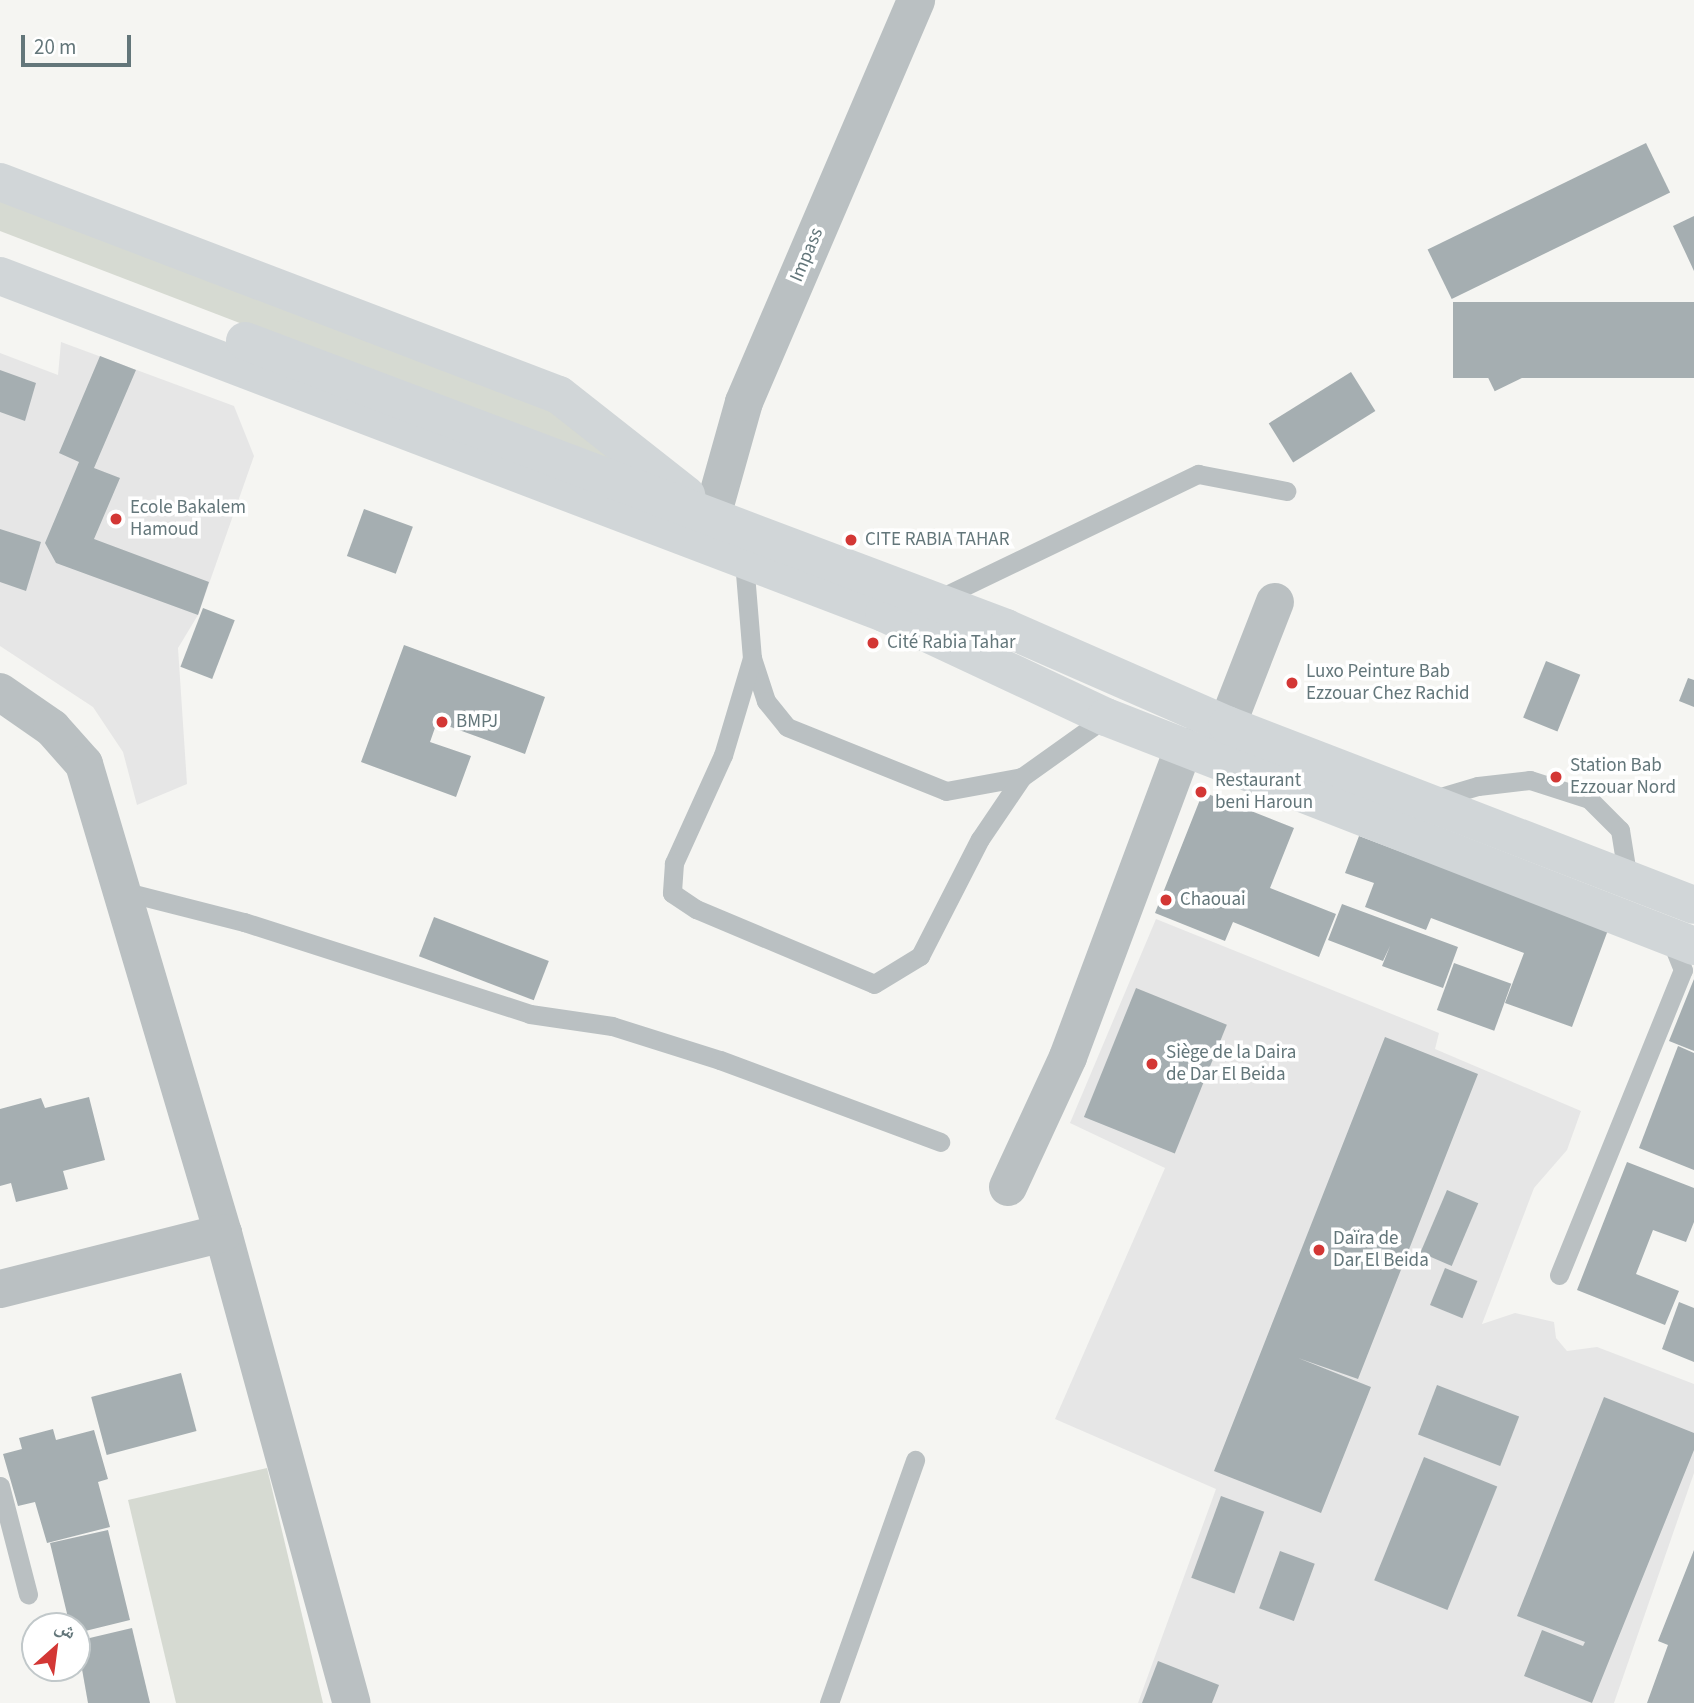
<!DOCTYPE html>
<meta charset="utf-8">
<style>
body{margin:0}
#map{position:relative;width:1694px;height:1703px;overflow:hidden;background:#f5f5f2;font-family:"Source Sans 3","Noto Naskh Arabic",sans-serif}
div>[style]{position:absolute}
.built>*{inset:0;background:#e6e6e6}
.green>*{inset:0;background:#d6dad2}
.building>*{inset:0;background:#a5aeb1;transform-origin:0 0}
.service>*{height:19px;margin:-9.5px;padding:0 9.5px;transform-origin:9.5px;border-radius:9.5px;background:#bac0c2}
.minor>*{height:38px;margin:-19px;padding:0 19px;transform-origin:19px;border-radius:19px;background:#bac0c2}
.trunk>*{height:38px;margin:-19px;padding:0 19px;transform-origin:19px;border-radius:19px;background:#d1d6d8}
.dots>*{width:19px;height:19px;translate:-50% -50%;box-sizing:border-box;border:4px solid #fff;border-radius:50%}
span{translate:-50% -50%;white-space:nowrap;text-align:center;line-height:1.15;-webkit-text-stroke:7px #fff;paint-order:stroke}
.street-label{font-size:19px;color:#63767a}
.poi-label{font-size:19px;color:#63767a}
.left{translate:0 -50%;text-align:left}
.north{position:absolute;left:21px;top:1612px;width:70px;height:70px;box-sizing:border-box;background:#fff;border:2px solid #c1c8ca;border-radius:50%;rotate:28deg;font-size:19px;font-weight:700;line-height:28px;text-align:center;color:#63767a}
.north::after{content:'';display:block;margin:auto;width:24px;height:32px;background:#d33735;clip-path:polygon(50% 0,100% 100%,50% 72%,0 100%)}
.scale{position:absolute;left:21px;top:35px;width:110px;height:32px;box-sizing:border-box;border:4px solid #63767a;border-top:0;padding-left:9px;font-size:21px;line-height:24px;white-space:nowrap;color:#63767a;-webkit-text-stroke:5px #fff;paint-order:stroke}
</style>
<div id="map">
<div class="built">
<i style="clip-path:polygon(61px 342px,234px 406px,254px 456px,198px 615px,178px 648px,187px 784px,137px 805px,123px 752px,93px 707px,0 646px,0 353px,58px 375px)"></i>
<i style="clip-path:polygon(1156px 919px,1439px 1033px,1435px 1049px,1581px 1111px,1567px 1150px,1534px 1188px,1482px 1324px,1515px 1313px,1554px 1322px,1556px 1338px,1567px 1351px,1597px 1347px,1694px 1384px,1694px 1473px,1614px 1703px,1138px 1703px,1216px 1489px,1055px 1419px,1165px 1168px,1070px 1123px)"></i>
</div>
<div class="green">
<i style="clip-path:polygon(0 196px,539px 395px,649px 480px,0 231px)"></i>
<i style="clip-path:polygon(267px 1468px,323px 1703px,176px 1703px,128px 1500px)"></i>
</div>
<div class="building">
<i style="left:1646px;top:143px;width:55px;height:243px;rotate:64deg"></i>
<i style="clip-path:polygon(1694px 216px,1694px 271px,1673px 226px)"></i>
<i style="left:1509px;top:302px;width:74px;height:52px;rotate:64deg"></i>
<i style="left:1694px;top:302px;width:76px;height:241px;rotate:90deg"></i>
<i style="clip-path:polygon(100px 356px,136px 370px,94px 468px,120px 478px,94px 539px,209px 582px,198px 615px,56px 563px,45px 543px,79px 462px,59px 453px)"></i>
<i style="clip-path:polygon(0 370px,36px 383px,25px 421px,0 412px)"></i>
<i style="left:1351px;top:372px;width:46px;height:97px;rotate:58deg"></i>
<i style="left:364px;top:509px;width:52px;height:50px;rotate:20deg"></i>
<i style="clip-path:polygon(0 529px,41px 542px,26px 591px,0 582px)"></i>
<i style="left:203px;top:608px;width:34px;height:63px;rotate:21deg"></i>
<i style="clip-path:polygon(404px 645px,545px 697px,525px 754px,437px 722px,430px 742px,471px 756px,456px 797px,361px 762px)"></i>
<i style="left:1546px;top:661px;width:37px;height:61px;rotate:22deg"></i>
<i style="clip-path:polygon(1688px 678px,1694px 680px,1694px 707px,1679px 701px)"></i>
<i style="clip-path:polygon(1203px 792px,1294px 828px,1270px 888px,1336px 914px,1319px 957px,1233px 922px,1225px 941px,1155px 913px)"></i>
<i style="clip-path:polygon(1359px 836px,1608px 930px,1572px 1027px,1505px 1003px,1524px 953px,1431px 918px,1426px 930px,1365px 907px,1374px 883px,1345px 873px)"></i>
<i style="clip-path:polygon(1342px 904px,1458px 947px,1443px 988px,1382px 966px,1390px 946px,1383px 961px,1328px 940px)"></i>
<i style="left:434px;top:917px;width:123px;height:42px;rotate:21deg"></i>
<i style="left:1454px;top:963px;width:61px;height:50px;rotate:20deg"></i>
<i style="clip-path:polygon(1694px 979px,1694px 1051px,1669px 1041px)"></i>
<i style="left:1136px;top:988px;width:98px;height:139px;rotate:22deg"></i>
<i style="clip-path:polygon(1385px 1037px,1478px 1074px,1358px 1379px,1298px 1358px,1371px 1387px,1321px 1513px,1214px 1471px)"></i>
<i style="clip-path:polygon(1678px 1046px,1694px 1053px,1694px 1170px,1639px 1148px)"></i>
<i style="clip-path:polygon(89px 1097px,105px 1160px,63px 1171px,68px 1189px,16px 1202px,11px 1183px,0 1186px,0 1109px,41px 1098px,45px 1108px)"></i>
<i style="clip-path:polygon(1627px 1162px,1694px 1188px,1694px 1222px,1686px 1242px,1653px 1230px,1636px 1274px,1679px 1291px,1665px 1325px,1577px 1290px)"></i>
<i style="left:1447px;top:1190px;width:34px;height:68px;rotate:23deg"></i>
<i style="left:1445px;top:1268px;width:35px;height:40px;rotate:22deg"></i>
<i style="clip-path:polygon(1679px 1302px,1694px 1308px,1694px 1362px,1662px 1349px)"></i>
<i style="left:181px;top:1373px;width:60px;height:93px;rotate:75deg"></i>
<i style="left:1437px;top:1385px;width:88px;height:53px;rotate:21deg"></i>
<i style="clip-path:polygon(1604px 1397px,1694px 1433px,1694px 1450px,1592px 1703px,1524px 1676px,1542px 1630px,1583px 1646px,1585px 1642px,1517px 1616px)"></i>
<i style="clip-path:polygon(53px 1429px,56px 1440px,94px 1430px,108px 1479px,98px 1482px,110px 1527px,47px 1543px,35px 1502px,18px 1506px,3px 1454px,22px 1449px,19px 1438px)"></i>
<i style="left:1424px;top:1457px;width:79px;height:133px;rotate:22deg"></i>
<i style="left:1221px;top:1496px;width:46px;height:87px;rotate:20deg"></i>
<i style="clip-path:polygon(108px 1530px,130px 1620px,77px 1633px,77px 1626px,70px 1626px,50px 1543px)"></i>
<i style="clip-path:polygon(1694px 1550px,1694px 1703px,1647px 1703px,1668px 1645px,1658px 1641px)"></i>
<i style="left:1280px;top:1551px;width:37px;height:61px;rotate:20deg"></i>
<i style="clip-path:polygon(132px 1628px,150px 1703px,88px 1703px,77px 1641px)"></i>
<i style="clip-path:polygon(1158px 1661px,1219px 1685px,1212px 1703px,1142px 1703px)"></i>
</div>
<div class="service">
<i style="left:744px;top:561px;width:97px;rotate:85.3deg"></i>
<i style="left:752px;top:658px;width:45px;rotate:72deg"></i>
<i style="left:766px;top:701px;width:33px;rotate:51deg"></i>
<i style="left:787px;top:727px;width:171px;rotate:21.9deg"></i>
<i style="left:946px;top:791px;width:77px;rotate:-10.4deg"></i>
<i style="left:1022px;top:777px;width:103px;rotate:-35.5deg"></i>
<i style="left:936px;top:600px;width:291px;rotate:-25.7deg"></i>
<i style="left:1198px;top:474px;width:90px;rotate:10.9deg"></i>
<i style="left:752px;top:658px;width:101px;rotate:106.6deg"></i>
<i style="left:723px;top:755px;width:119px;rotate:114.4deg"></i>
<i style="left:674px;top:863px;width:30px;rotate:94deg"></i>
<i style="left:672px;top:893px;width:29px;rotate:34deg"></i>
<i style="left:696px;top:909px;width:193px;rotate:22.8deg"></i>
<i style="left:874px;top:984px;width:54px;rotate:-31.3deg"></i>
<i style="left:920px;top:956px;width:131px;rotate:-62.9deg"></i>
<i style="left:980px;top:839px;width:75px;rotate:-55.9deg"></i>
<i style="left:1430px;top:800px;width:50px;rotate:-16.3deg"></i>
<i style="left:1478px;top:786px;width:52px;rotate:-6.6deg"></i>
<i style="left:1530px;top:780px;width:62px;rotate:17.9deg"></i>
<i style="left:1589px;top:799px;width:44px;rotate:45deg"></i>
<i style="left:1620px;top:830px;width:51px;rotate:80.9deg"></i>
<i style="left:126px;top:892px;width:122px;rotate:14.3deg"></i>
<i style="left:244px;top:922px;width:300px;rotate:17.8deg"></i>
<i style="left:530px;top:1014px;width:83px;rotate:8.3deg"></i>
<i style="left:612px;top:1026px;width:113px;rotate:17.5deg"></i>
<i style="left:720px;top:1060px;width:235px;rotate:20.4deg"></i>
<i style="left:1559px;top:1275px;width:329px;rotate:-67.9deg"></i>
<i style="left:1683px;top:970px;width:35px;rotate:-112deg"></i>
<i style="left:0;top:1486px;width:112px;rotate:75.5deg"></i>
<i style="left:829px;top:1703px;width:258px;rotate:-70.5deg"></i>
</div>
<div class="minor">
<i style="left:712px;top:516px;width:118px;rotate:-74.3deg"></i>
<i style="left:744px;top:402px;width:437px;rotate:-66.8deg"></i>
<i style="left:0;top:692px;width:63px;rotate:34.7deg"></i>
<i style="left:52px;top:728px;width:48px;rotate:48.4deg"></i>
<i style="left:84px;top:764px;width:489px;rotate:73.5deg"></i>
<i style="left:223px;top:1233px;width:487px;rotate:74.7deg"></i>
<i style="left:1227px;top:725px;width:132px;rotate:-68.7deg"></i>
<i style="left:1008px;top:1187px;width:143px;rotate:-65.2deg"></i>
<i style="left:1068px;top:1057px;width:331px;rotate:-69.5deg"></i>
<i style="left:0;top:1289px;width:230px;rotate:-14.1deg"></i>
</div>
<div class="trunk">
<i style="left:0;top:182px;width:598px;rotate:20.86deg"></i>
<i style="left:559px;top:395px;width:162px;rotate:38.2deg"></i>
<i style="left:0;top:276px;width:946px;rotate:20.87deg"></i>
<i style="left:884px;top:613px;width:245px;rotate:25.1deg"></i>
<i style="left:1106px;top:717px;width:631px;rotate:21.28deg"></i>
<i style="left:245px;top:341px;width:813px;rotate:20.66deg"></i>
<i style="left:1006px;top:628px;width:241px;rotate:23.7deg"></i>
<i style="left:1227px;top:725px;width:500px;rotate:21.08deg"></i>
</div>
<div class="dots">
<i style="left:116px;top:519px;background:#d33735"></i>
<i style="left:851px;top:540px;background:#d33735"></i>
<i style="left:873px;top:643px;background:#d33735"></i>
<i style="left:1292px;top:683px;background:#d33735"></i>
<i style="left:442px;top:722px;background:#d33735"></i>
<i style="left:1556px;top:777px;background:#d33735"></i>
<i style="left:1201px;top:792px;background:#d33735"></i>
<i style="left:1166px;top:900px;background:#d33735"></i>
<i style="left:1152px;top:1064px;background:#d33735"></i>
<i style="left:1319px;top:1250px;background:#d33735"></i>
</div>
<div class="street-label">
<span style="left:807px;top:255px;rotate:-67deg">Impass</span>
</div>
<div class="poi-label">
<span class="left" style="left:130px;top:519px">Ecole Bakalem<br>Hamoud</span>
<span class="left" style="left:865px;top:540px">CITE RABIA TAHAR</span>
<span class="left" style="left:887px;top:643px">Cité Rabia Tahar</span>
<span class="left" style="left:1306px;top:683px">Luxo Peinture Bab<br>Ezzouar Chez Rachid</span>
<span class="left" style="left:456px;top:722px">BMPJ</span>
<span class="left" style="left:1570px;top:777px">Station Bab<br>Ezzouar Nord</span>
<span class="left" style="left:1215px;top:792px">Restaurant<br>beni Haroun</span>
<span class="left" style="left:1180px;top:900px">Chaouai</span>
<span class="left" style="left:1166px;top:1064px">Siège de la Daira<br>de Dar El Beida</span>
<span class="left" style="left:1333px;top:1250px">Daïra de<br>Dar El Beida</span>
</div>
<div class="north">ش</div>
<div class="scale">20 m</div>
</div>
